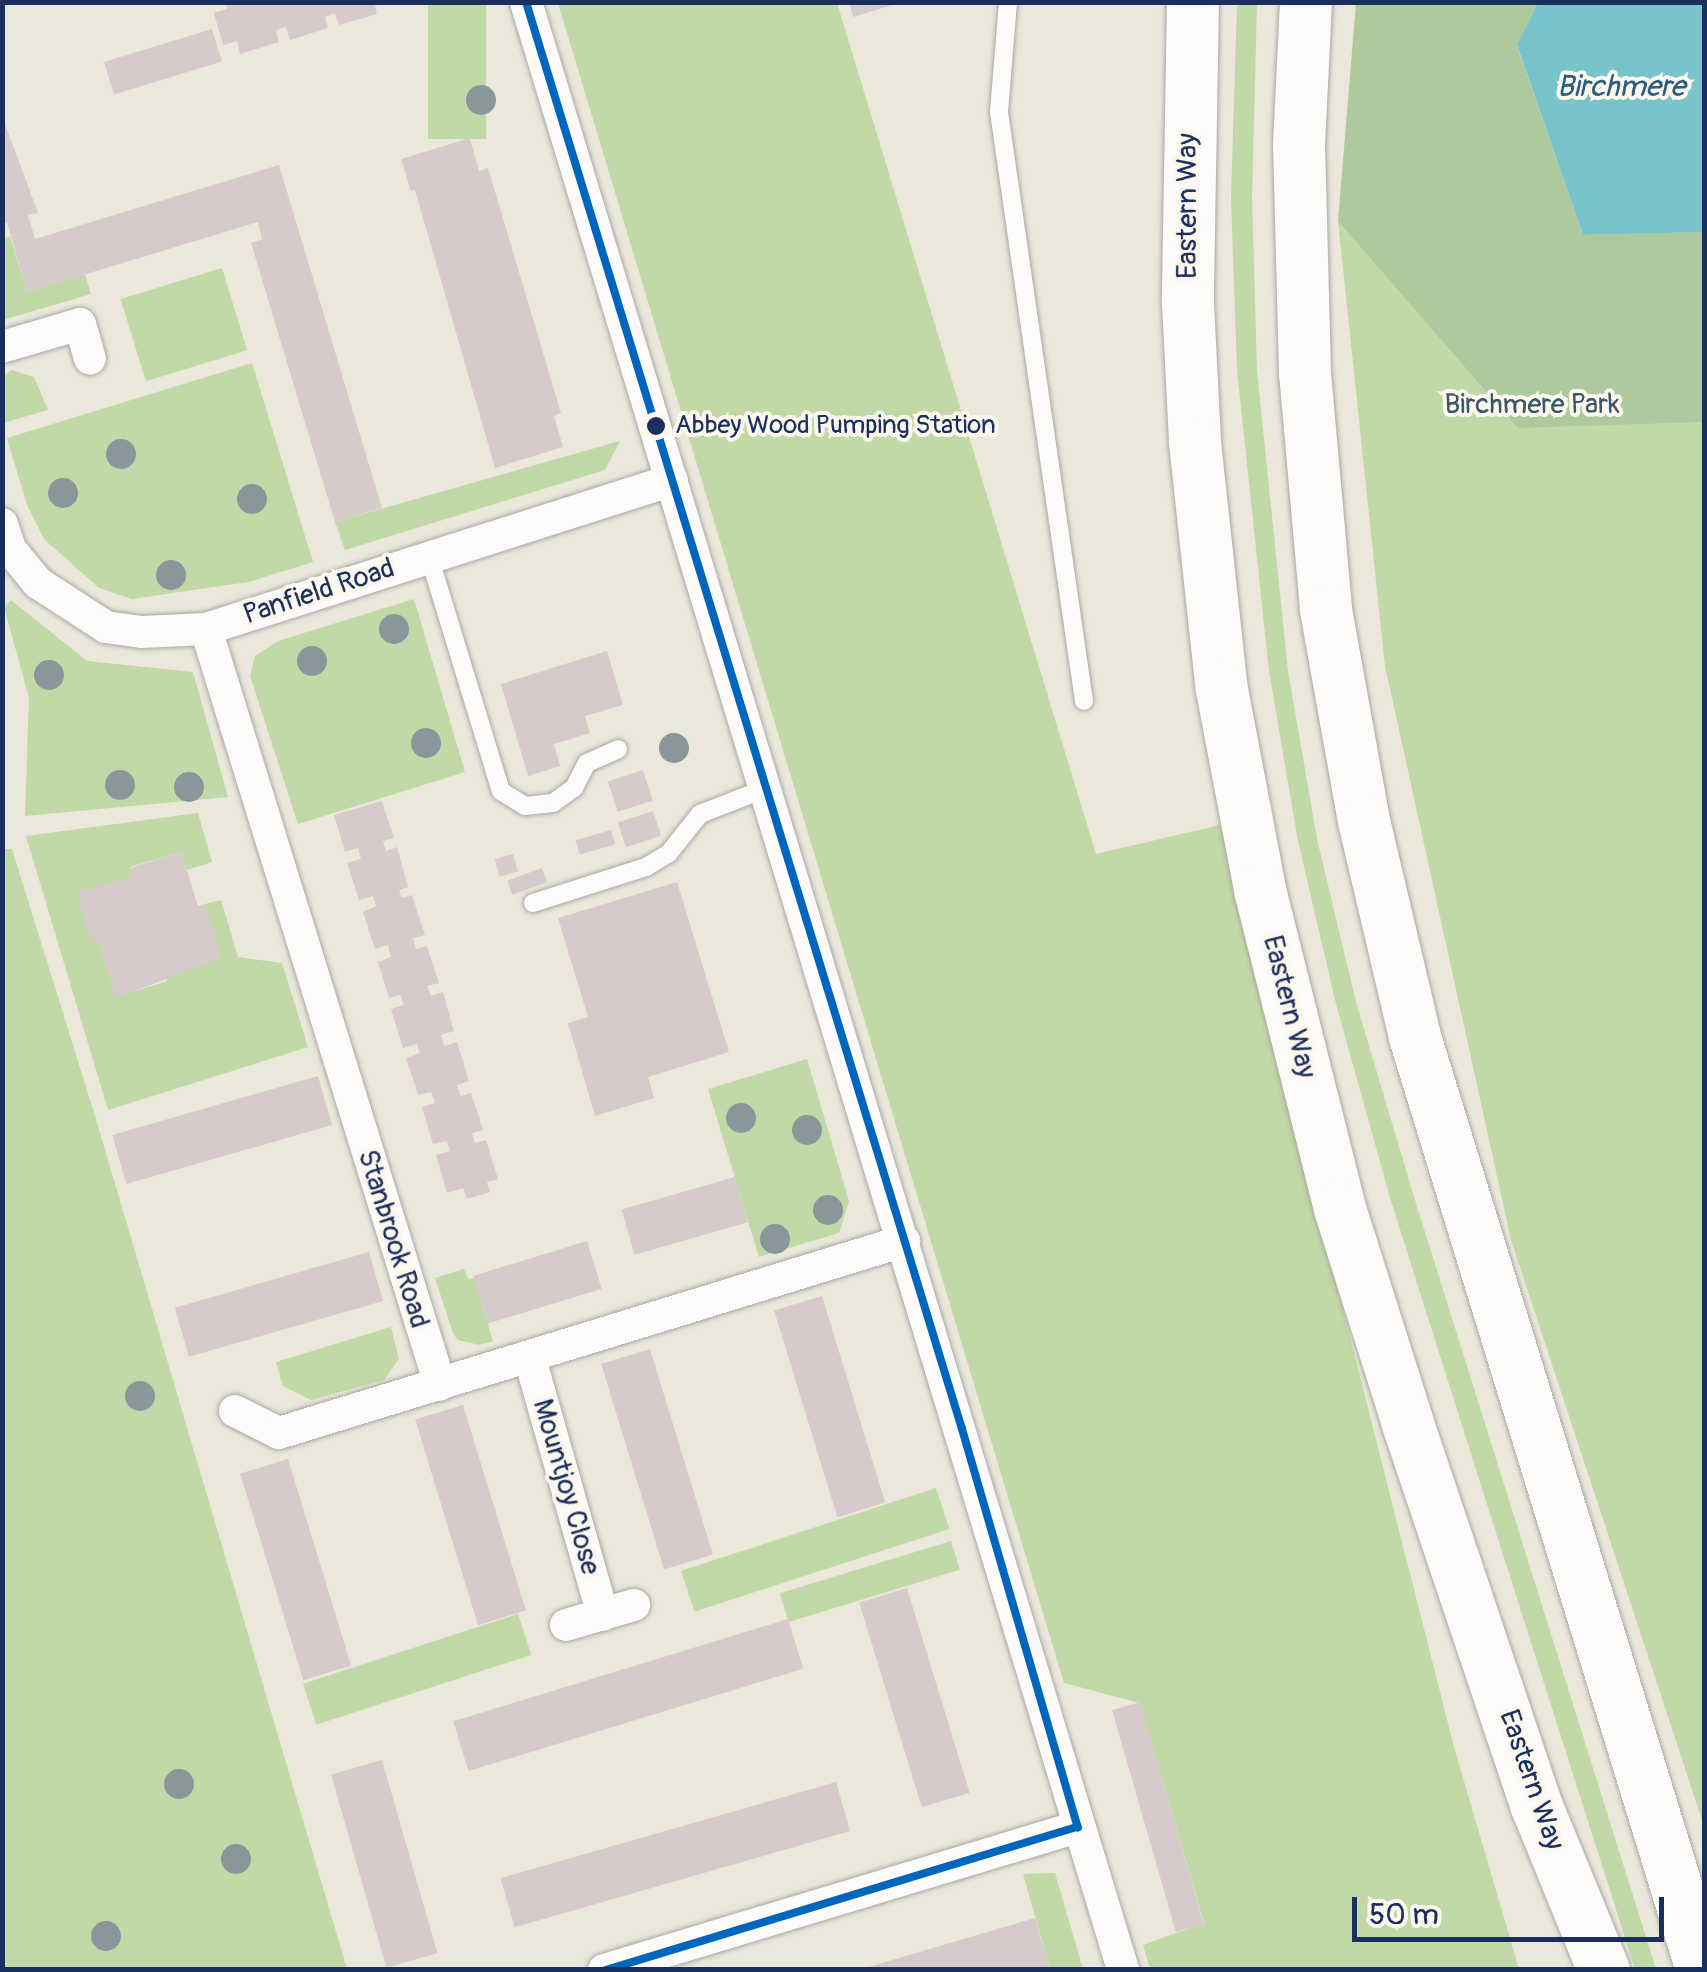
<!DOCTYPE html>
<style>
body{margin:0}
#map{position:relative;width:1707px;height:1972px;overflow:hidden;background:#ebe7da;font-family:Pangolin,sans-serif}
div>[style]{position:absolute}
.green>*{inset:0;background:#c0d9a6;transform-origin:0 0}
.forest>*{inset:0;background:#aec99e}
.water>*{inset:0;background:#78c4ca}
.building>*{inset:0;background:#d6cbca;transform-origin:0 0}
.roads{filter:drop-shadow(0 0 2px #a8a8a6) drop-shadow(0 0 2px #a8a8a6)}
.service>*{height:18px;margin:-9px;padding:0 9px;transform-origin:9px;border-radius:9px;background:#fcfbf9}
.minor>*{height:32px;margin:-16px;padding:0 16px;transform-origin:16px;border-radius:16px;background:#fcfbf9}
.primary>*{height:52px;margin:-26px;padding:0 26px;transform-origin:26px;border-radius:26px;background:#fcfbf9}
.bus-1>*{height:8px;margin:-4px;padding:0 4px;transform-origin:4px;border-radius:4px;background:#0065bd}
.trees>*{width:30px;height:30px;margin:-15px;border-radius:50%;background:#8a979a}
.dots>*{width:28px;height:28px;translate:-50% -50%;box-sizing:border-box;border:5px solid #fbf7ec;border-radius:50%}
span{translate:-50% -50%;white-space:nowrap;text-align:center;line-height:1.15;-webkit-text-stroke:8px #fbf7ec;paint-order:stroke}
.bus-label{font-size:26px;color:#1b2f5e}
.left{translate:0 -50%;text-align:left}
.street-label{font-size:28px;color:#1b2f5e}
.park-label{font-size:28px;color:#3b5666}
.water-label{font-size:30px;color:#2a5e81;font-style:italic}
.frame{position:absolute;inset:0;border:5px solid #1b2f5e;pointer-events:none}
.scale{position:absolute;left:1352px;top:1897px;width:312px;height:45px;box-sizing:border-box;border:5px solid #1b2f5e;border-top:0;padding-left:12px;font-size:30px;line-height:35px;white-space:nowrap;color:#1b2f5e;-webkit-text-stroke:8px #fbf7ec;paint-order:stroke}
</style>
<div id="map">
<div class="green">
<i style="left:428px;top:3px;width:58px;height:136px"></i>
<i style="clip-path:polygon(558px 3px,837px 3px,1096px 854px,1220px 825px,1454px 1747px,1519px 1969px,1150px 1969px,1143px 1945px,1204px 1923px,1140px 1703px,1064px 1683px)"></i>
<i style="clip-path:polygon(1237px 3px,1257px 3px,1252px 198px,1257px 371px,1288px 671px,1317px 839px,1356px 1002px,1414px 1197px,1656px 1969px,1635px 1969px,1486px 1501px,1391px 1201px,1336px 1004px,1298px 841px,1269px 671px,1237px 370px,1231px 197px)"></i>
<i style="clip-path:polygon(1338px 221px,1583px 235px,1704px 232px,1704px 1826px,1511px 1240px,1385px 666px)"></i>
<i style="clip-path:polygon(10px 236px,27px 292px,85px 274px,91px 294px,3px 320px,3px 239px)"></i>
<i style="left:222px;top:268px;width:86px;height:106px;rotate:73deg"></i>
<i style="clip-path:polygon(252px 363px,313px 562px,248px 582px,132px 599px,99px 588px,44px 539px,27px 505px,7px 438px)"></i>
<i style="clip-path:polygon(12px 370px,34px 377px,48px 410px,3px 423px,3px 376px)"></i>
<i style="clip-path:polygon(620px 441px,605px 470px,345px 550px,335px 522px)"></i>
<i style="clip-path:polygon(414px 599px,465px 772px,298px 824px,250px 676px,255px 656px,278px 641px)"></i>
<i style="clip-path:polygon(11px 600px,87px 661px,193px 672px,228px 797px,25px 816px,29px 698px,4px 607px)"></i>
<i style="clip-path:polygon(198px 813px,212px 862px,187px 870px,181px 852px,130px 867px,132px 876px,98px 940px,116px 997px,167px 981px,166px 975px,221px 958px,205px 904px,221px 900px,238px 957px,282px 963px,308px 1047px,108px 1110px,26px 836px)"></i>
<i style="clip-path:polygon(3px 849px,12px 849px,95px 1116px,347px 1969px,3px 1969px)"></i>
<i style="clip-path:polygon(807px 1059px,849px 1201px,839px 1233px,759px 1257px,708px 1089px)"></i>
<i style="clip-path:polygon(464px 1269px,468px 1279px,474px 1278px,493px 1341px,480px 1345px,458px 1340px,453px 1333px,435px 1278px)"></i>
<i style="clip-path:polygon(391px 1327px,399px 1359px,384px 1380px,311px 1400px,283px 1386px,276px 1362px)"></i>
<i style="left:936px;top:1488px;width:43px;height:268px;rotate:72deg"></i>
<i style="left:951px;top:1541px;width:30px;height:179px;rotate:73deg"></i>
<i style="left:518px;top:1614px;width:43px;height:226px;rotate:72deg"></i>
<i style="clip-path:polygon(1055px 1873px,1083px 1969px,1050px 1969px,1023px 1874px)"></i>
</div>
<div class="forest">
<i style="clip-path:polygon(1356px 3px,1538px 3px,1517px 46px,1583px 235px,1704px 232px,1704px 422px,1518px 428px,1338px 221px)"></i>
</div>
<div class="water">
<i style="clip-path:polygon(1538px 3px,1704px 3px,1704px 232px,1583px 235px,1517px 45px)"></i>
</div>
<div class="building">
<i style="clip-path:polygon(226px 2px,268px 4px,384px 3px,375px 6px,377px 14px,339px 25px,335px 13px,325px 17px,328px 28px,290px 40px,286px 27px,276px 30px,279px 42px,240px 54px,237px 41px,223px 45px,214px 13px,227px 9px)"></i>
<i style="clip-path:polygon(849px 2px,899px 2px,899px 3px,853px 17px)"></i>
<i style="left:212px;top:29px;width:34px;height:113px;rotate:73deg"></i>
<i style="clip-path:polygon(2px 116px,38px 213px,28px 215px,35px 239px,279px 165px,382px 508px,335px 522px,251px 243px,262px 239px,258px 222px,27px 292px,7px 222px,2px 223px)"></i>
<i style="clip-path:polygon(470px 138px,479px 171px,488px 168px,561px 413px,554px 416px,563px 447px,495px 468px,415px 190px,411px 191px,401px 159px)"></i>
<i style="clip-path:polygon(607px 651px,623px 705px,585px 716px,590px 733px,554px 744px,560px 766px,528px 776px,501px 684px)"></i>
<i style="left:643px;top:770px;width:32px;height:37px;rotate:72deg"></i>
<i style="clip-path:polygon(382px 801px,394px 838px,383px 841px,386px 851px,397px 847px,408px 887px,399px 890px,402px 898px,412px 895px,425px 935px,413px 938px,416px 949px,427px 946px,439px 983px,427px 986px,431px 996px,443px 992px,454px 1031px,441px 1035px,444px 1046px,457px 1042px,469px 1081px,457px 1085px,461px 1096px,471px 1093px,483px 1130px,472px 1133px,475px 1143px,486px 1140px,498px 1179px,487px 1182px,490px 1192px,467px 1199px,463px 1188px,447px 1193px,436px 1155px,450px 1151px,447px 1141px,433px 1144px,422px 1107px,435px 1103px,431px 1092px,418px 1095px,406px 1058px,420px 1053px,417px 1044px,403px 1048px,391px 1009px,404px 1005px,400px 995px,389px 998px,378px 962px,391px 957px,388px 945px,375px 949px,363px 912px,376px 906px,373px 896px,359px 900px,347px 863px,361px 859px,358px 848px,345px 852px,334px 815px)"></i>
<i style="left:653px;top:811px;width:26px;height:37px;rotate:72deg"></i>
<i style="left:611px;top:830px;width:15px;height:37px;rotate:74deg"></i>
<i style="clip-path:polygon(181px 852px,198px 906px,205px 904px,222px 958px,116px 998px,98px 940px,91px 942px,76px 893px,132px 876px,130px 868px)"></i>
<i style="left:513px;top:854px;width:18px;height:19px;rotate:74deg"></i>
<i style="left:542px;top:868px;width:15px;height:37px;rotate:70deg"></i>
<i style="clip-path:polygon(677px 882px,729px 1052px,648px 1077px,654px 1098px,595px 1116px,568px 1023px,588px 1017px,558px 918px)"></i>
<i style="left:318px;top:1076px;width:51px;height:214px;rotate:74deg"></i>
<i style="left:735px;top:1177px;width:47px;height:118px;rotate:74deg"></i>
<i style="left:587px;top:1241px;width:50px;height:119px;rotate:73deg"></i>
<i style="left:369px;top:1252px;width:51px;height:202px;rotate:74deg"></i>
<i style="left:822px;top:1296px;width:216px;height:50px;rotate:73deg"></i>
<i style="left:650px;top:1349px;width:215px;height:51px;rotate:73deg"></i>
<i style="left:463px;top:1405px;width:215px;height:50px;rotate:73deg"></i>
<i style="left:288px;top:1459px;width:216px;height:50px;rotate:73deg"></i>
<i style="left:907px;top:1588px;width:214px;height:50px;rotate:73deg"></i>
<i style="left:788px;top:1619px;width:52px;height:350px;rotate:73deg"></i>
<i style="left:1140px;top:1702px;width:231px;height:29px;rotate:74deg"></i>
<i style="left:382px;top:1760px;width:201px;height:53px;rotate:74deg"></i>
<i style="left:836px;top:1782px;width:51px;height:349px;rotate:74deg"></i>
<i style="clip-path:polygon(1035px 1918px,1050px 1970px,865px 1970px,865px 1968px)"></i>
</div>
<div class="roads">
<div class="service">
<i style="left:1008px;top:2px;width:110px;rotate:94.7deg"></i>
<i style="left:999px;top:112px;width:595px;rotate:81.79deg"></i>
<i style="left:429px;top:556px;width:246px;rotate:73deg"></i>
<i style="left:501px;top:791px;width:28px;rotate:32deg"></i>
<i style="left:525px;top:806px;width:28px;rotate:-6deg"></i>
<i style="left:553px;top:803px;width:26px;rotate:-36deg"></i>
<i style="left:574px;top:788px;width:28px;rotate:-63deg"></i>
<i style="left:587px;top:763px;width:34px;rotate:-24deg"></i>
<i style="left:533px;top:903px;width:119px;rotate:-17.7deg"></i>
<i style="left:646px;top:867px;width:27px;rotate:-31deg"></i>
<i style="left:669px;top:853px;width:50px;rotate:-51.5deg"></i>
<i style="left:700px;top:814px;width:72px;rotate:-21.2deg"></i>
</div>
<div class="minor">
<i style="left:526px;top:2px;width:2057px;rotate:73.12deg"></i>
<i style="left:2px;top:347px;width:81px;rotate:-16.4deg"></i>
<i style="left:80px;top:324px;width:36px;rotate:74deg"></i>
<i style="left:2px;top:524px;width:26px;rotate:72deg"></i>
<i style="left:10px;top:549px;width:44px;rotate:50.5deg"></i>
<i style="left:38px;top:583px;width:81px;rotate:32.9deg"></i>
<i style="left:106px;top:627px;width:36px;rotate:8deg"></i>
<i style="left:142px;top:632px;width:64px;rotate:-2.7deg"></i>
<i style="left:206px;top:629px;width:489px;rotate:-17.7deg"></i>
<i style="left:206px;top:629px;width:791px;rotate:72.8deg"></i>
<i style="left:530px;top:1359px;width:266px;rotate:74.1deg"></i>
<i style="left:235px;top:1411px;width:49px;rotate:26.6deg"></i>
<i style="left:279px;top:1433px;width:654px;rotate:-17.08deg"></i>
<i style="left:566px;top:1625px;width:71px;rotate:-16.4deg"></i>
<i style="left:604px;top:1970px;width:495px;rotate:-16.8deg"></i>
</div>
<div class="primary">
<i style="left:1193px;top:2px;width:301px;rotate:91deg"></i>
<i style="left:1188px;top:303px;width:140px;rotate:87.1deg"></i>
<i style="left:1195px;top:443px;width:248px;rotate:83.8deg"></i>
<i style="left:1222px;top:690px;width:204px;rotate:79.2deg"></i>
<i style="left:1260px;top:890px;width:329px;rotate:75.9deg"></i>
<i style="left:1340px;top:1209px;width:225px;rotate:72.4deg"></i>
<i style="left:1408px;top:1424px;width:404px;rotate:71.4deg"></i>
<i style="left:1537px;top:1807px;width:176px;rotate:67.7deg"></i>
<i style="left:1306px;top:2px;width:141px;rotate:92.8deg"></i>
<i style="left:1299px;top:143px;width:230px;rotate:88.5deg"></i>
<i style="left:1305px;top:373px;width:238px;rotate:84.9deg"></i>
<i style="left:1326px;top:610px;width:214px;rotate:79.8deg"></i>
<i style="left:1364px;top:821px;width:222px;rotate:76.7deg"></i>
<i style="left:1415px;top:1037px;width:976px;rotate:72.9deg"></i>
</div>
</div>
<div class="bus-1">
<i style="left:526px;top:2px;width:1492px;rotate:73.01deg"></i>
<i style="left:962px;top:1429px;width:415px;rotate:73.8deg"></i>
<i style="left:606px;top:1970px;width:493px;rotate:-16.9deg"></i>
</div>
<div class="trees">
<i style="left:481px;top:100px"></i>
<i style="left:121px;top:454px"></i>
<i style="left:63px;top:493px"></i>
<i style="left:252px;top:499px"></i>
<i style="left:171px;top:575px"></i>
<i style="left:394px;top:629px"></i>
<i style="left:312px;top:661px"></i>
<i style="left:49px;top:675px"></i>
<i style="left:426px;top:743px"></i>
<i style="left:674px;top:748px"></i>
<i style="left:120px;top:785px"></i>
<i style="left:189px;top:787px"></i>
<i style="left:741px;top:1118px"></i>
<i style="left:807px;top:1130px"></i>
<i style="left:828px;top:1210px"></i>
<i style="left:775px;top:1239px"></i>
<i style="left:140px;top:1396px"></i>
<i style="left:179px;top:1784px"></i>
<i style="left:236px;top:1859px"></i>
<i style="left:106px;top:1936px"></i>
</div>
<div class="dots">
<i style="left:656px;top:426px;background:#1b2f5e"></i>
</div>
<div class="bus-label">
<span class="left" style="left:675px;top:426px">Abbey Wood Pumping Station</span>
</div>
<div class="street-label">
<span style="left:1188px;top:206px;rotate:-90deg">Eastern Way</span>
<span style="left:319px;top:592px;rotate:-18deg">Panfield Road</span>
<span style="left:1289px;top:1007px;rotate:76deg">Eastern Way</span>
<span style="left:393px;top:1239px;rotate:73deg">Stanbrook Road</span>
<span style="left:566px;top:1487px;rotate:74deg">Mountjoy Close</span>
<span style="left:1531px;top:1780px;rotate:71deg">Eastern Way</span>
</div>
<div class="park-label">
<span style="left:1532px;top:405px">Birchmere Park</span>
</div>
<div class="water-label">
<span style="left:1621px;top:87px">Birchmere</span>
</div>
<div class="frame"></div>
<div class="scale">50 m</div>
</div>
